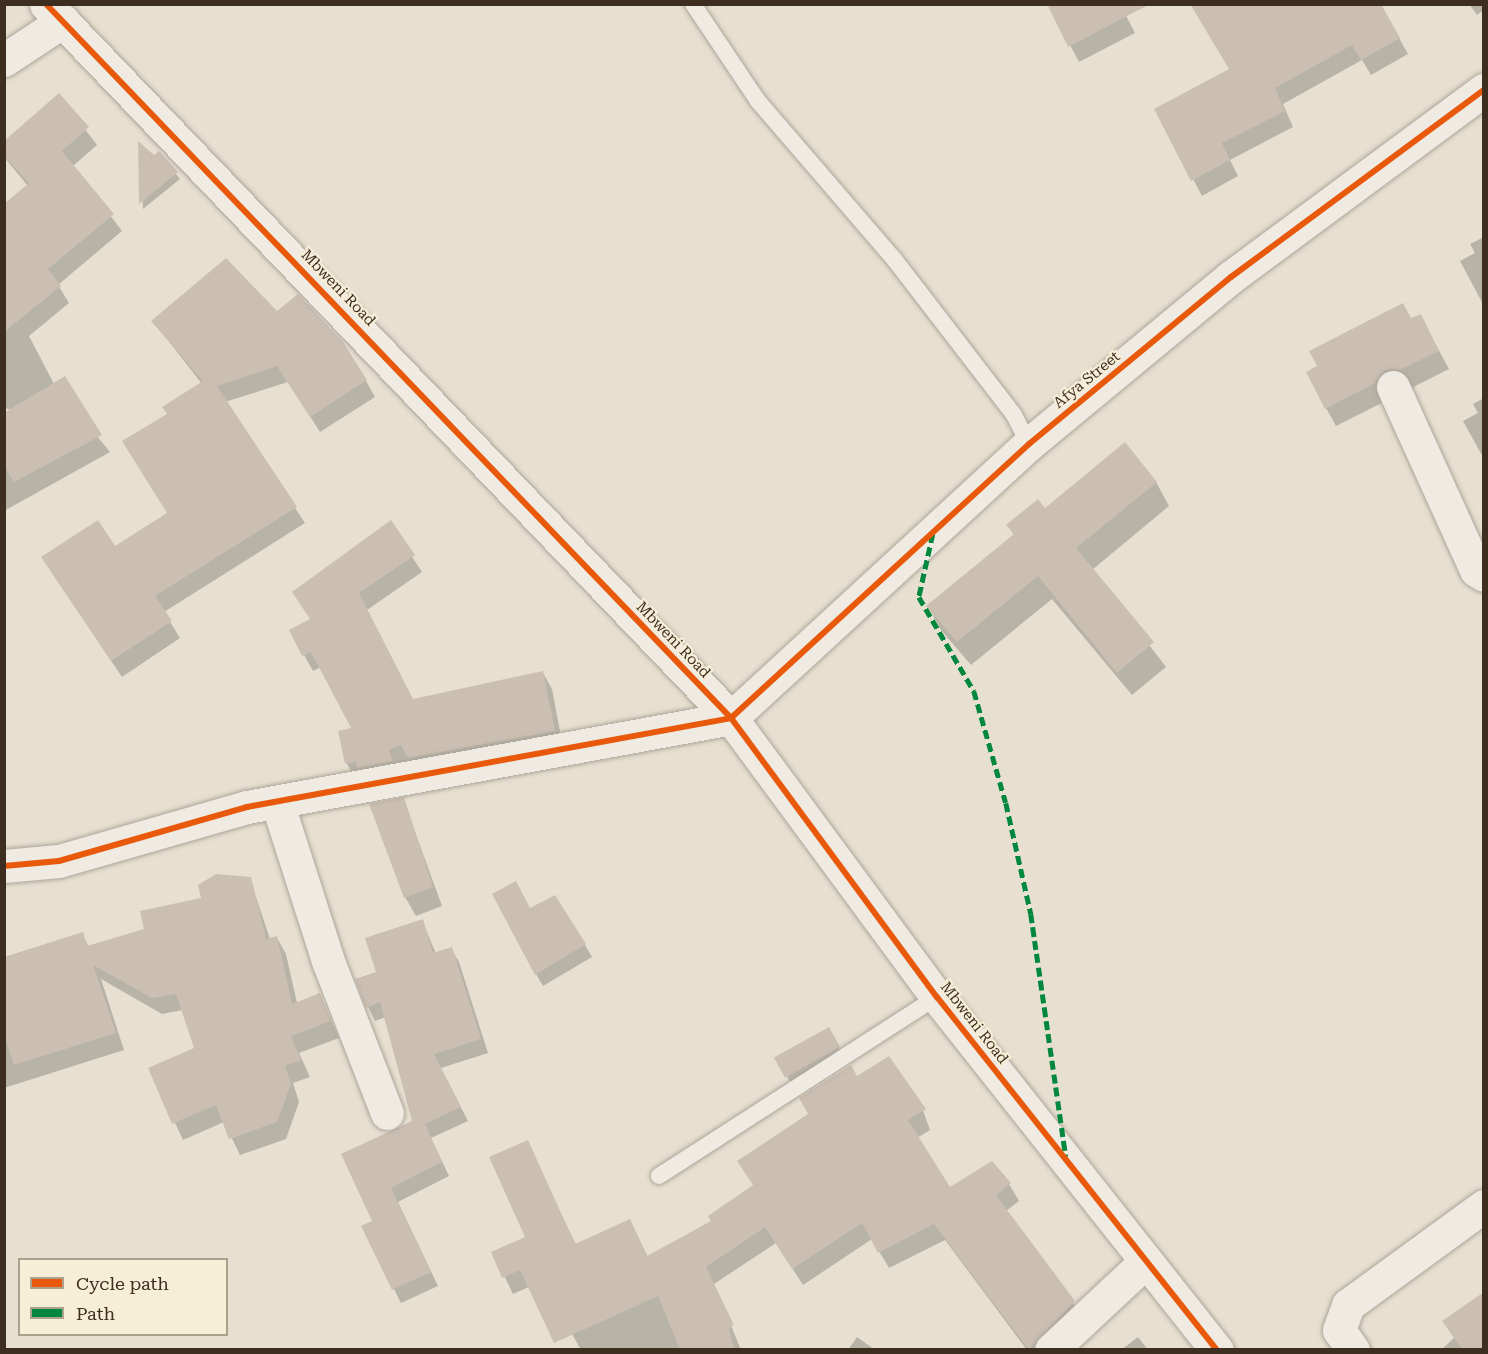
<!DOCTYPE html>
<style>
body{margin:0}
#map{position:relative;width:1488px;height:1354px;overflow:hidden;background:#e7e0d1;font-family:"Roboto Serif",serif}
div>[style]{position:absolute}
.shadow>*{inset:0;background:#0003;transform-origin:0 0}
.building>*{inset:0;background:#cbbfb2;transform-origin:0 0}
.roads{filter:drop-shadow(0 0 2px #ada599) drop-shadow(0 0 2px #ada599)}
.lane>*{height:16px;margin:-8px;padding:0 8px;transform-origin:8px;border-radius:8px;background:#efebe3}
.street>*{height:33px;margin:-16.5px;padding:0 16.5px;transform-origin:16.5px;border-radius:16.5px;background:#efebe3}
.secondary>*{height:33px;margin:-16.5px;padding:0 16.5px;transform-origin:16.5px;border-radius:16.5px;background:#efebe3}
.quiet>*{height:4.5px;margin-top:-2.25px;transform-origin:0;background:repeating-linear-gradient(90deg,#00873e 0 9px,transparent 0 13.5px)}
.cycleway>*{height:6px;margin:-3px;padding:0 3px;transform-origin:3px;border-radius:3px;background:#e8590c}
span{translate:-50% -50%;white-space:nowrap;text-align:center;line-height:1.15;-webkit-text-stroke:4.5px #f7eed8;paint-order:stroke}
.street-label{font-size:15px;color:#3d2e20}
.frame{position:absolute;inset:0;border:6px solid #3d2e20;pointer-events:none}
.legend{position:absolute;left:18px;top:1258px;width:210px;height:78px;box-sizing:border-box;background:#f7eed8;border:2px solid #ada18e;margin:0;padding:8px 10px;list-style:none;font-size:18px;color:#3d2e20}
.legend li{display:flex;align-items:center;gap:12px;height:30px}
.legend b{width:30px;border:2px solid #ada18e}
</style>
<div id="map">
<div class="shadow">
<i style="clip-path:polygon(1048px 4px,1124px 12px,1135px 33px,1079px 62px)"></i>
<i style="clip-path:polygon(1380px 4px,1408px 54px,1371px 75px,1362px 60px,1283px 104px,1293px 127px,1230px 160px,1238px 176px,1202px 196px,1156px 109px)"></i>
<i style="clip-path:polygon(1469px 4px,1484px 4px,1484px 10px,1477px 15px)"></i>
<i style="clip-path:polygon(59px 95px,97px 145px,73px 166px,122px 231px,58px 285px,69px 303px,29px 336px,54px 384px,110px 452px,4px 511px,4px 415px,12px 410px,4px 408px,4px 206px,28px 186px,4px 157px,4px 143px)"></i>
<i style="clip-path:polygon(140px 144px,154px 157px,159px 153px,180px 179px,143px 209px)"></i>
<i style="clip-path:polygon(1484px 237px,1484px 306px,1460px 261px,1475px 253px,1470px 244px)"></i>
<i style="clip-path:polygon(277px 313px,366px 381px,375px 397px,320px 432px,288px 382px,225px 402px,305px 523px,164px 612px,180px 638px,122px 677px,53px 574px,114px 548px,168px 514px,168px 415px,202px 384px,153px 321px)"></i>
<i style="clip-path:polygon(1430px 334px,1449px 369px,1336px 426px,1326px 408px)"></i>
<i style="clip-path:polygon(1484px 398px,1484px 459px,1463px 421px,1478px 413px,1473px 404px)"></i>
<i style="clip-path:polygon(1156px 482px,1169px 506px,1092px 570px,1166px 667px,1132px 695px,1052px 599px,971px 665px,941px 630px,928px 606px,1014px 535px,1008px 525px,1044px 510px)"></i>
<i style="clip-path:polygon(390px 523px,422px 572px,367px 610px,413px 700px,543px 673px,552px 689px,563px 747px,356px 779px,347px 764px,354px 729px,321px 667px,313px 671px,304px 655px,311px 620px)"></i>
<i style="clip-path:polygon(403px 799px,442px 906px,416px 916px,405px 897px)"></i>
<i style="clip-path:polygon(250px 879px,270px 939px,277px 938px,286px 954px,297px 1003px,320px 995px,339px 1038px,299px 1053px,310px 1077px,293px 1083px,299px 1102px,286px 1139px,240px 1155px,224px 1122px,183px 1140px,150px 1069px,196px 1049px,183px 1010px,162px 1014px,101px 979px,124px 1050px,4px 1088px,4px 959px,82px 934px,89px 947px,146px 930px)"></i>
<i style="clip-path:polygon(530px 910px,585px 945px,592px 957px,543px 986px,536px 974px)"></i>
<i style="clip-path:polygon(422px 920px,436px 954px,451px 949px,459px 962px,488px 1053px,441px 1068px,468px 1121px,431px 1138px,449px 1176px,398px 1202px,438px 1286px,401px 1303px,363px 1227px,374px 1222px,414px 1122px,386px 1017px,375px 1021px,368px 1007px,378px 972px)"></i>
<i style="left:828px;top:1030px;width:35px;height:59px;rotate:59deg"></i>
<i style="clip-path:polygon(856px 1078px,920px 1102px,930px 1130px,917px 1138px,950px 1189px,1009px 1184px,1019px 1201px,1006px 1211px,1084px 1319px,1052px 1350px,1027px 1350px,945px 1240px,889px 1268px,872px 1239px,803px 1285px,776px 1243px,714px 1284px,741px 1350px,581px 1350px,548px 1291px,531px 1286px,513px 1294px,493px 1253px,527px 1237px,527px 1142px,576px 1245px,630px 1221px,648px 1257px,713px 1221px,754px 1186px,810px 1114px)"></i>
<i style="clip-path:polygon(1444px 1322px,1484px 1350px,1441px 1350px,1454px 1338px)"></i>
<i style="clip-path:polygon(857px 1337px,875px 1350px,848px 1350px)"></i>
<i style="clip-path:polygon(1138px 1337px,1148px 1350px,1121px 1350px)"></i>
</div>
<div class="building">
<i style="clip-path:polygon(1047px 4px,1150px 4px,1068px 47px)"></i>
<i style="clip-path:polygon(1190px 4px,1381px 4px,1400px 38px,1361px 60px,1352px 45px,1275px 88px,1285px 111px,1222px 143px,1230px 160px,1191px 181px,1154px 109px,1229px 69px)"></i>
<i style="clip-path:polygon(59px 93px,89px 127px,62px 151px,114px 214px,48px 269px,61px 286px,4px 332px,4px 204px,29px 183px,4px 156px,4px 141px)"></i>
<i style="clip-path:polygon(138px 141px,154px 155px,159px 151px,178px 172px,139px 204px)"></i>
<i style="clip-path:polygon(226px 258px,277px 311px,298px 294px,343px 342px,367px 380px,310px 417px,277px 366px,217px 386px,297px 507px,155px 596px,172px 621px,111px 661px,41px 557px,98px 520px,115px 546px,167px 513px,122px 441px,167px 414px,162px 407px,203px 381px,151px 321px)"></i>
<i style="clip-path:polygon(1403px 303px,1411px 318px,1421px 314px,1439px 351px,1400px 370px,1385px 370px,1375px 383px,1325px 409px,1306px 372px,1317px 366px,1309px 351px)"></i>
<i style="clip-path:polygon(65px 376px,102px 435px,14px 482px,4px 466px,4px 413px)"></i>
<i style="clip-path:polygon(1125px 442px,1157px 482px,1076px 548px,1154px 642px,1117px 673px,1038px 576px,957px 642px,926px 606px,1014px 534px,1006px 525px,1038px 499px,1045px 508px)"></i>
<i style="clip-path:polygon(391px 520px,415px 555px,359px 593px,413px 699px,543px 671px,555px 731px,408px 758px,401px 745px,389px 750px,393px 761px,357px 768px,356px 761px,345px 764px,338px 731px,351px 728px,311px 652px,302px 656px,289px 630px,310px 619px,292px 592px)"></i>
<i style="clip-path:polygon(404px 797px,433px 887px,404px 898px,369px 804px)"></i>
<i style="clip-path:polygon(216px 874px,251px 877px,266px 939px,277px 936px,292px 1004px,320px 993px,331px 1021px,291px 1036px,301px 1060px,285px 1066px,291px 1084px,277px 1122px,229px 1139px,216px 1105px,172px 1124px,148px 1068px,194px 1048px,176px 994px,152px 998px,93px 965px,116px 1033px,14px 1065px,4px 1035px,4px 957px,83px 932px,87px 946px,144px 929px,140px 911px,201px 898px,198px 885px)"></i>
<i style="clip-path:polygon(516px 881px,530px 908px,555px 895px,586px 944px,535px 975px,492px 894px)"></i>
<i style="clip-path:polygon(423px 919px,433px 953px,452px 947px,481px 1039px,434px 1054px,461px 1107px,425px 1124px,442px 1162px,391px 1188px,431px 1272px,392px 1290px,361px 1226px,372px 1221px,341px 1154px,412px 1121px,380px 1002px,366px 1008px,355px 979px,376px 972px,365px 938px)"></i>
<i style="left:829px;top:1027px;width:23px;height:63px;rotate:61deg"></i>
<i style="clip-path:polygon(889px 1056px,926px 1109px,908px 1120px,950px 1187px,992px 1161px,1011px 1183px,996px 1195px,1075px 1301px,1029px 1350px,934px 1224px,878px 1253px,862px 1223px,792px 1269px,765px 1227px,706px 1267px,734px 1325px,729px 1328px,734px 1350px,680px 1350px,658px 1296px,554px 1343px,520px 1270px,502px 1278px,491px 1252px,525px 1237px,489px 1157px,528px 1140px,575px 1244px,630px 1219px,647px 1256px,711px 1221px,708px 1216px,753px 1185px,737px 1161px,808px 1114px,799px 1098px,851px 1065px,857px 1076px)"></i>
<i style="clip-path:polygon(1484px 1292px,1484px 1350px,1463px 1350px,1442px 1321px)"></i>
</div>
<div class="roads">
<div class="lane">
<i style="left:693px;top:4px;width:117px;rotate:56.2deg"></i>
<i style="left:758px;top:101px;width:208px;rotate:49.3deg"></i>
<i style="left:894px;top:259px;width:197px;rotate:52.4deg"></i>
<i style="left:1014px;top:415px;width:33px;rotate:63deg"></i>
<i style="left:659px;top:1176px;width:331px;rotate:-32.8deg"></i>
</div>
<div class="street">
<i style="left:4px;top:60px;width:71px;rotate:-33.5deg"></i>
<i style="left:1393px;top:387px;width:201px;rotate:65.6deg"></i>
<i style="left:1476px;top:570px;width:9px;rotate:32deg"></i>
<i style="left:277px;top:802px;width:167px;rotate:72.2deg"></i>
<i style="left:328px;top:961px;width:163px;rotate:68.8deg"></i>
<i style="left:4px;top:866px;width:55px;rotate:-5.2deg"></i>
<i style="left:59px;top:861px;width:196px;rotate:-16deg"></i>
<i style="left:247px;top:807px;width:492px;rotate:-10.4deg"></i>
<i style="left:731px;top:718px;width:405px;rotate:-42.6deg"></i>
<i style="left:1029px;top:444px;width:262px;rotate:-39.6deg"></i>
<i style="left:1231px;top:277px;width:315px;rotate:-36.5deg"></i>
<i style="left:1051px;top:1350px;width:130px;rotate:-43.1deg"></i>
<i style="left:1353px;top:1350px;width:24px;rotate:-125deg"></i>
<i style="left:1339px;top:1330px;width:27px;rotate:-70deg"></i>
<i style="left:1348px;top:1305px;width:168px;rotate:-36.1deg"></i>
</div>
<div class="secondary">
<i style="left:46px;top:4px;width:989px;rotate:46.19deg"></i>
<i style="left:731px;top:718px;width:347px;rotate:53.6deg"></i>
<i style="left:937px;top:997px;width:451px;rotate:51.6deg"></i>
</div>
</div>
<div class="quiet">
<i style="left:933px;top:534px;width:65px;rotate:102.5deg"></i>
<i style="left:919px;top:597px;width:109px;rotate:59.7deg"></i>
<i style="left:974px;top:691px;width:116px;rotate:74.1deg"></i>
<i style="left:1006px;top:803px;width:114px;rotate:77.3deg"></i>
<i style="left:1031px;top:914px;width:245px;rotate:81.8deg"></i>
</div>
<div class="cycleway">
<i style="left:46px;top:4px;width:989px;rotate:46.19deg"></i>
<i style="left:731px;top:718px;width:347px;rotate:53.6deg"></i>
<i style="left:937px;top:997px;width:451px;rotate:51.6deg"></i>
<i style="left:4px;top:866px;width:55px;rotate:-5.2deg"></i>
<i style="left:59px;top:861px;width:196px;rotate:-16deg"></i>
<i style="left:247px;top:807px;width:492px;rotate:-10.4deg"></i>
<i style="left:731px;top:718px;width:405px;rotate:-42.6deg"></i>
<i style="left:1029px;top:444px;width:262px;rotate:-39.6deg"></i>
<i style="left:1231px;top:277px;width:315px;rotate:-36.5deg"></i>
</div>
<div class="street-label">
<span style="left:338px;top:288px;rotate:46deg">Mbweni Road</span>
<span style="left:1087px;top:380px;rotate:-39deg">Afya Street</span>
<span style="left:673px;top:640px;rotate:46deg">Mbweni Road</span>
<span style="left:974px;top:1023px;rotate:52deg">Mbweni Road</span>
</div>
<div class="frame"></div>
<ul class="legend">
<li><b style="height:8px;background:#e8590c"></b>Cycle path</li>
<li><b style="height:8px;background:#00873e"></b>Path</li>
</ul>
</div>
